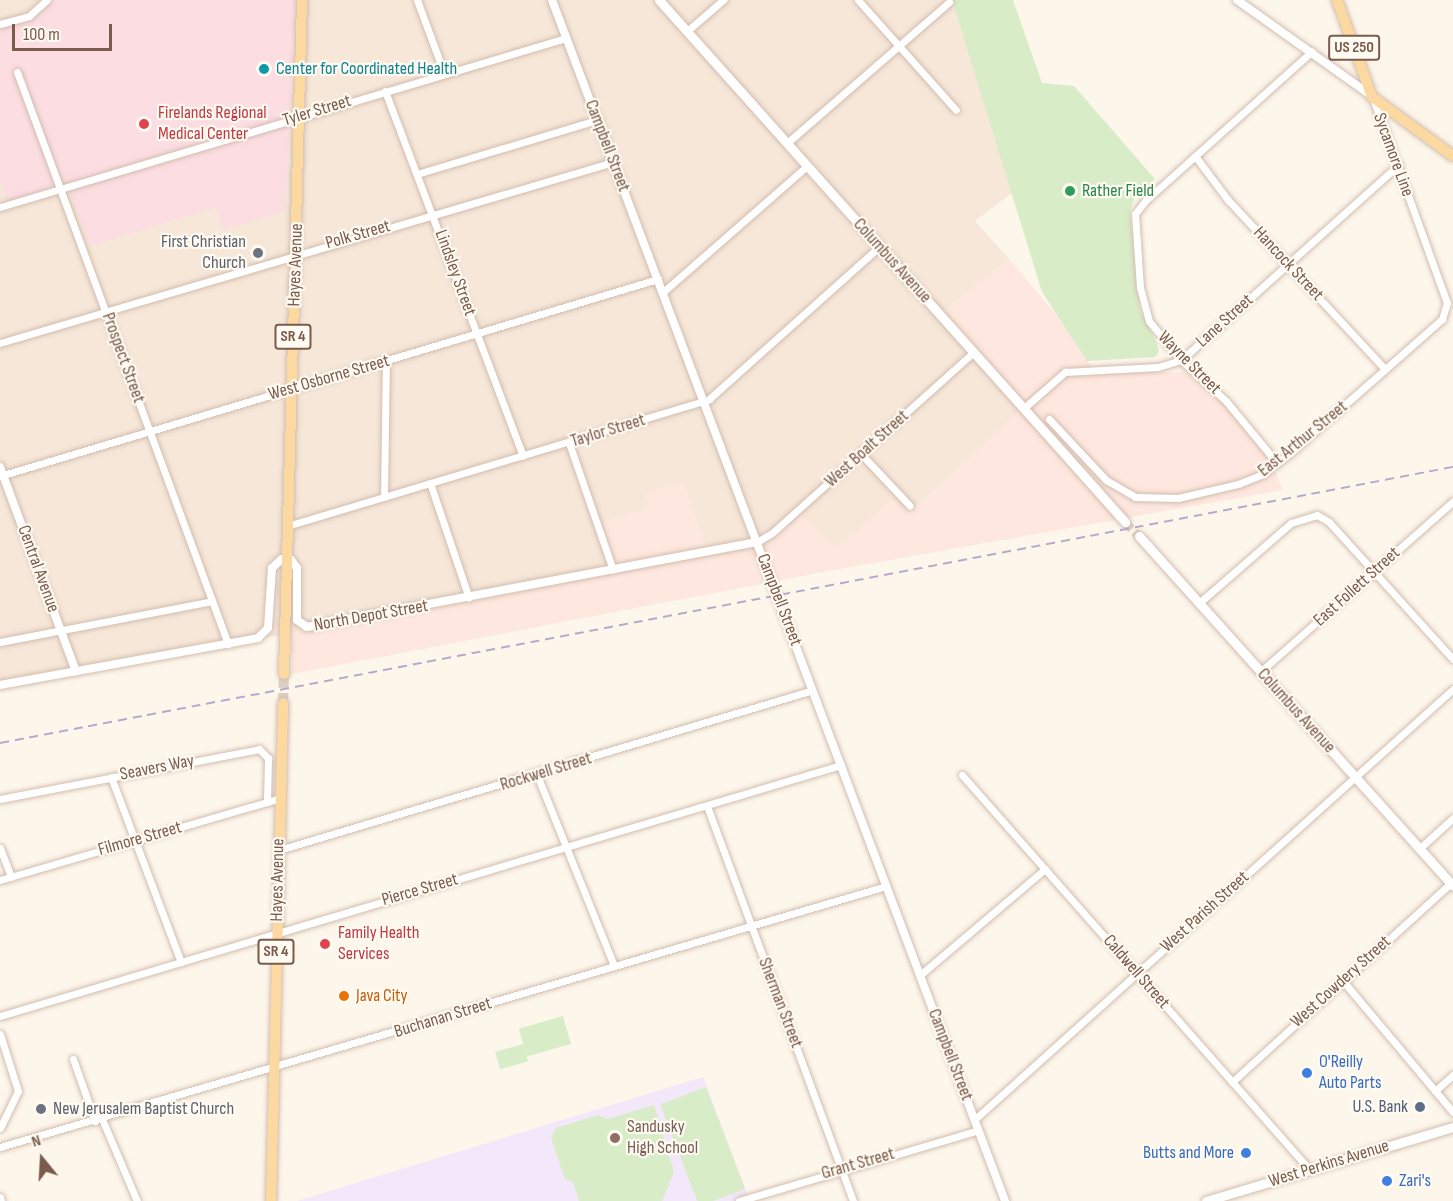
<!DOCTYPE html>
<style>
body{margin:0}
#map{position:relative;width:1453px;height:1201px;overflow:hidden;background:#fdf6eb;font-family:"Sofia Sans Condensed",sans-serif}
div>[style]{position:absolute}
.residential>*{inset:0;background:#f6e7d9}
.commercial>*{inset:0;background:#fee7de}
.education>*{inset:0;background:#f3e7fa}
.medical>*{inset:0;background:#fcdde2}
.green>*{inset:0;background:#d8edc7;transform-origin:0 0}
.secondary-tunnel>*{height:9px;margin-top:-4.5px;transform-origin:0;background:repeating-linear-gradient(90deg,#dccfc3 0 9px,transparent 0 13.5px)}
.primary-tunnel>*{height:10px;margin-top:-5px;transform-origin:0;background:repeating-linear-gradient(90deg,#dccfc3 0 10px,transparent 0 15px)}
.roads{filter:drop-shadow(0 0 2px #d2bdaf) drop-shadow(0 0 2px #d2bdaf)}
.minor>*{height:7px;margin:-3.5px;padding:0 3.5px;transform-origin:3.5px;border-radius:3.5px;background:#fff}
.tertiary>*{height:8px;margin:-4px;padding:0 4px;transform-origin:4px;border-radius:4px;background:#fff}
.secondary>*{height:9px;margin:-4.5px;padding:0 4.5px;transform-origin:4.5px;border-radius:4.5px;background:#fff}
.primary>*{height:10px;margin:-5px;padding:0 5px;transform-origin:5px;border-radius:5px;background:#fdd9a2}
.rail>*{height:2px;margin-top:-1px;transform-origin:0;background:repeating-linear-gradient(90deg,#b8a7ca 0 9px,transparent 0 15px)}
.dots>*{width:16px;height:16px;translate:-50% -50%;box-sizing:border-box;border:3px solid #fffaf2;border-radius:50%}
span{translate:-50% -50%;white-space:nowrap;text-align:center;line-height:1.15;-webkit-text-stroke:4.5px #fffaf2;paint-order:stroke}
.shield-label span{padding:2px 4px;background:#fffaf2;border:2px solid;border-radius:4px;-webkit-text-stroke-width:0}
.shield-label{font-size:16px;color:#7b5b4b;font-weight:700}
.culture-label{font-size:18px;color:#0d838f}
.left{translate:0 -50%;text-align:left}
.street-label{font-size:18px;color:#7b5b4b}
.health-label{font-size:18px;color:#be3a42}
.leisure-label{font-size:18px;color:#27864d}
.worship-label{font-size:18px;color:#5b616d}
.right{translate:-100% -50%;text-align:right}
.food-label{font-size:18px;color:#c56008}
.shop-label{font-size:18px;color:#366cbe}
.service-label{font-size:18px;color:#4e5e75}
.education-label{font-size:18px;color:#785e54}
.north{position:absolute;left:12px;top:1129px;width:60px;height:60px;-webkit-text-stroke:4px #fffaf2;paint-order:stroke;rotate:342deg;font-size:16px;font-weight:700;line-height:24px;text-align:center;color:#7b5b4b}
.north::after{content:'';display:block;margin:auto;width:21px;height:27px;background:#7b5b4b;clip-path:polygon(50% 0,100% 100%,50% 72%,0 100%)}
.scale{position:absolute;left:12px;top:24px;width:100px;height:27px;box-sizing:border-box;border:3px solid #7b5b4b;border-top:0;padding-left:8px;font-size:18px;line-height:21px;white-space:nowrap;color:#7b5b4b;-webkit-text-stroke:4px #fffaf2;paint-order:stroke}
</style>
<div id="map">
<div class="residential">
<i style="clip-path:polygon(0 0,952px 0,1013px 192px,975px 221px,1009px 259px,940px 315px,1021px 410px,908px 515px,893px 500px,835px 549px,803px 515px,765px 543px,708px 554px,683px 482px,649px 508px,612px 571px,0 689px)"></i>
</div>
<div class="commercial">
<i style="clip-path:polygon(1009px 259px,1060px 319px,1096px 374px,1185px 372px,1217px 396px,1269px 457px,1283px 490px,834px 570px,292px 674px,292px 633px,611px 567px,597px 524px,649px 508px,645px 493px,683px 481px,708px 554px,765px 543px,803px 515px,835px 549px,893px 500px,909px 515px,1020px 410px,940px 315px)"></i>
</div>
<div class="education">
<i style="clip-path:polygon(703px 1077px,749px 1198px,739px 1201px,297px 1201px)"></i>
</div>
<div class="medical">
<i style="clip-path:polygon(54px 0,295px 0,285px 211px,223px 230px,216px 207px,91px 246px,66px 185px,8px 202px,0 182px,0 30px,33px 20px)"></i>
</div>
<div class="green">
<i style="clip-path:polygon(952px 0,1013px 0,1042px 83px,1074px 86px,1155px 179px,1134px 199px,1130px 212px,1140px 310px,1156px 341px,1159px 352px,1155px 357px,1087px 361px,1042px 292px)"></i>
<i style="left:563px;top:1016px;width:29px;height:46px;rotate:74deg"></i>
<i style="left:523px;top:1044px;width:18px;height:29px;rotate:74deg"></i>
<i style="left:706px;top:1087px;width:109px;height:49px;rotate:69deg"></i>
<i style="clip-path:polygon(654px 1105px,674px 1172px,662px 1201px,579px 1201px,573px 1182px,565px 1179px,551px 1138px,556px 1128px,598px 1115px,608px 1119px)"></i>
</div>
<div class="secondary-tunnel">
<i style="left:1125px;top:522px;width:20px;rotate:45deg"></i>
</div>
<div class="primary-tunnel">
<i style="left:283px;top:703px;width:29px;rotate:-88deg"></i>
</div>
<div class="roads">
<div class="minor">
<i style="left:417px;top:0;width:78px;rotate:69.7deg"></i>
<i style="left:858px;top:0;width:147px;rotate:48.3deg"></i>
<i style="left:0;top:24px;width:30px;rotate:-15deg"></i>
<i style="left:29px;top:16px;width:24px;rotate:-42deg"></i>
<i style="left:687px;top:31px;width:48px;rotate:-40.7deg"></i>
<i style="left:17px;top:72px;width:610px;rotate:69.75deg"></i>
<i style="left:385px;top:91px;width:390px;rotate:69.3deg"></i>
<i style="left:787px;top:143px;width:215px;rotate:-41deg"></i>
<i style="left:1195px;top:156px;width:55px;rotate:53.1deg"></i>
<i style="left:1228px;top:200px;width:231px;rotate:47.1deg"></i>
<i style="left:417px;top:174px;width:188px;rotate:-16.7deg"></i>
<i style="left:0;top:207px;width:591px;rotate:-16.62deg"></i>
<i style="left:663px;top:292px;width:191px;rotate:-41.2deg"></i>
<i style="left:0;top:343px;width:639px;rotate:-16.45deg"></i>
<i style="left:1024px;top:408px;width:55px;rotate:-41.3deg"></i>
<i style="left:1065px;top:372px;width:93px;rotate:-3.1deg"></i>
<i style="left:1158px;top:367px;width:24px;rotate:-17deg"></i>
<i style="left:1181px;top:360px;width:292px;rotate:-41.9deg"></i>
<i style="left:1049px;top:419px;width:83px;rotate:46.9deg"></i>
<i style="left:1106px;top:480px;width:34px;rotate:30deg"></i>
<i style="left:1135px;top:497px;width:43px;rotate:1.3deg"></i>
<i style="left:1178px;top:498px;width:62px;rotate:-13.1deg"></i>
<i style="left:1238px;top:484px;width:27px;rotate:-22deg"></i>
<i style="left:1263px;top:474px;width:34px;rotate:-38deg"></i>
<i style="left:1290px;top:453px;width:203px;rotate:-41.4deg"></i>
<i style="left:1442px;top:319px;width:17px;rotate:-73deg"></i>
<i style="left:1447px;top:303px;width:217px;rotate:-109.9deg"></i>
<i style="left:569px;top:443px;width:134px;rotate:70.9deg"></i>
<i style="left:861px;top:454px;width:71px;rotate:46.7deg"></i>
<i style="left:1277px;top:463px;width:80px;rotate:-129.4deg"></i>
<i style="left:1226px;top:401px;width:61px;rotate:-137.7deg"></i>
<i style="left:1181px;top:360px;width:50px;rotate:-129.4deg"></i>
<i style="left:1149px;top:321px;width:35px;rotate:-105deg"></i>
<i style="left:1140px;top:287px;width:73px;rotate:-93.9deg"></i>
<i style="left:1135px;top:214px;width:16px;rotate:-52deg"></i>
<i style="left:1145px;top:201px;width:224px;rotate:-41.9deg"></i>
<i style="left:0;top:476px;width:687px;rotate:-16.67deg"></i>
<i style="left:430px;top:483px;width:121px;rotate:71.3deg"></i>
<i style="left:384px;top:497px;width:136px;rotate:-89.2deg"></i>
<i style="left:287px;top:526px;width:441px;rotate:-16.7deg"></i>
<i style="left:709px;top:399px;width:228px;rotate:-41.8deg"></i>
<i style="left:757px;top:542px;width:17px;rotate:-31deg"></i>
<i style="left:772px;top:533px;width:271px;rotate:-41.9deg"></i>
<i style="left:1199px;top:603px;width:122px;rotate:-41deg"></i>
<i style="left:1291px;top:523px;width:27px;rotate:-17deg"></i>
<i style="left:1317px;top:515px;width:14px;rotate:30deg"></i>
<i style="left:1329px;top:522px;width:185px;rotate:47.9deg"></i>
<i style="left:0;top:642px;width:216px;rotate:-10.9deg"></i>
<i style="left:1260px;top:672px;width:258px;rotate:-41.5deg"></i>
<i style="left:537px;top:775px;width:206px;rotate:68deg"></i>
<i style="left:962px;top:775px;width:525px;rotate:48.63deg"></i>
<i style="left:111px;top:777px;width:198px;rotate:69.3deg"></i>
<i style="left:0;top:799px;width:264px;rotate:-10.9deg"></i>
<i style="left:259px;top:749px;width:13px;rotate:45deg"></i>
<i style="left:268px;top:758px;width:44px;rotate:91.3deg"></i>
<i style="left:707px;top:806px;width:421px;rotate:69.7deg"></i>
<i style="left:0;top:848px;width:31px;rotate:69deg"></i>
<i style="left:1420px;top:848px;width:45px;rotate:-42.3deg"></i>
<i style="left:279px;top:850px;width:557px;rotate:-16.68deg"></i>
<i style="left:0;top:880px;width:292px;rotate:-16.3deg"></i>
<i style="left:920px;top:975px;width:164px;rotate:-40.3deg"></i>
<i style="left:1343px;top:981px;width:171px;rotate:50deg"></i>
<i style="left:0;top:1016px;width:878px;rotate:-16.62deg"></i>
<i style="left:0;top:1034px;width:60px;rotate:72.5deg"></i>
<i style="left:18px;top:1091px;width:41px;rotate:115.9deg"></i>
<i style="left:73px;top:1059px;width:66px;rotate:70.5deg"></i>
<i style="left:1232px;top:1082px;width:296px;rotate:-42.3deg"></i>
<i style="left:1435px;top:1091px;width:24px;rotate:-42deg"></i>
<i style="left:102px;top:1119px;width:89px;rotate:66.9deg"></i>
<i style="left:974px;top:1120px;width:644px;rotate:-41.98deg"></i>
<i style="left:0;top:1147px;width:924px;rotate:-16.41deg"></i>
<i style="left:0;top:1197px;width:4px;rotate:76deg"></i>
<i style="left:739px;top:1201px;width:249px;rotate:-16.5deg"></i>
</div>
<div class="tertiary">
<i style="left:552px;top:0;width:1284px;rotate:69.33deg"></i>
<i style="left:1237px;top:0;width:166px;rotate:35.4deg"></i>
<i style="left:0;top:467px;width:218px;rotate:69.6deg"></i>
<i style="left:0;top:685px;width:262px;rotate:-10.3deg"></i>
<i style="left:258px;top:638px;width:14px;rotate:-45deg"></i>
<i style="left:268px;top:628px;width:60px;rotate:-86.2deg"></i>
<i style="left:272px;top:568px;width:13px;rotate:-42deg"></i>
<i style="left:282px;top:559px;width:9px;rotate:6deg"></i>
<i style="left:291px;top:560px;width:10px;rotate:53deg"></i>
<i style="left:297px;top:568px;width:52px;rotate:90deg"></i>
<i style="left:297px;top:620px;width:12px;rotate:35deg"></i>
<i style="left:307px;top:627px;width:458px;rotate:-10.7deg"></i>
</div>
<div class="secondary">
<i style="left:659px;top:0;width:700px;rotate:48.24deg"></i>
<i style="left:1139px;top:536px;width:470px;rotate:48.1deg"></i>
<i style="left:1206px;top:1201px;width:258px;rotate:-16.7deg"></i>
</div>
<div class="primary">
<i style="left:1337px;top:0;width:103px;rotate:70.2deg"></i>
<i style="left:1372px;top:97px;width:100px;rotate:36.1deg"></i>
<i style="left:284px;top:674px;width:674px;rotate:-88.47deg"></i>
<i style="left:271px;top:1201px;width:498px;rotate:-88.6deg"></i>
</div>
</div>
<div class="rail">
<i style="left:0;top:743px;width:1479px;rotate:-10.76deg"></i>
</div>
<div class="dots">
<i style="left:264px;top:69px;background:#0f9aa8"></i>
<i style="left:144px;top:124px;background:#e0444e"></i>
<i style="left:1070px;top:191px;background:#2e9e5b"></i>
<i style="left:258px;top:253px;background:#6b7280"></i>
<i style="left:325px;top:944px;background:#e0444e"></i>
<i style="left:344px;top:996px;background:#e8710a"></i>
<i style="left:1307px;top:1073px;background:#3f7fe0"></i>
<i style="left:1420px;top:1107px;background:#5c6f8a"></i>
<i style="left:41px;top:1109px;background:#6b7280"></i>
<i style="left:615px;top:1138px;background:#8d6e63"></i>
<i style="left:1246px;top:1153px;background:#3f7fe0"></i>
<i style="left:1387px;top:1181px;background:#3f7fe0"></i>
</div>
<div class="shield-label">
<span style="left:1354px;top:48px">US 250</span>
<span style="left:293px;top:337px">SR 4</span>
<span style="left:276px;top:952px">SR 4</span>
</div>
<div class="culture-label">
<span class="left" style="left:276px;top:69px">Center for Coordinated Health</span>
</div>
<div class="street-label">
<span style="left:317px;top:111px;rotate:-17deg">Tyler Street</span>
<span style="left:607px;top:146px;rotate:69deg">Campbell Street</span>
<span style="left:1393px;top:155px;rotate:70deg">Sycamore Line</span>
<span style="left:358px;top:235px;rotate:-16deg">Polk Street</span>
<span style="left:892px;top:261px;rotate:48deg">Columbus Avenue</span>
<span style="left:1288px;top:264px;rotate:47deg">Hancock Street</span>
<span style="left:296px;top:265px;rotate:-88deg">Hayes Avenue</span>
<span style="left:455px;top:273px;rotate:70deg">Lindsley Street</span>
<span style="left:1225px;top:321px;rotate:-42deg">Lane Street</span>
<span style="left:123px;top:358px;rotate:70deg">Prospect Street</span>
<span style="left:1189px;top:363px;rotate:45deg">Wayne Street</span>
<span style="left:329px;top:378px;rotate:-16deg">West Osborne Street</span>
<span style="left:608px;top:431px;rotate:-17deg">Taylor Street</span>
<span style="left:1303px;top:439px;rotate:-39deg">East Arthur Street</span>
<span style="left:867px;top:449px;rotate:-42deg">West Boalt Street</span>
<span style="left:38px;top:569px;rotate:70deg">Central Avenue</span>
<span style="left:1357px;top:587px;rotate:-42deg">East Follett Street</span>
<span style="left:779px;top:600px;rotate:69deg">Campbell Street</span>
<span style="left:371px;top:616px;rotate:-10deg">North Depot Street</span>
<span style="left:1296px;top:711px;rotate:48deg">Columbus Avenue</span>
<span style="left:157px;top:768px;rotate:-11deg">Seavers Way</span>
<span style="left:546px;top:772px;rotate:-17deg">Rockwell Street</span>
<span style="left:140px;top:839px;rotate:-16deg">Filmore Street</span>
<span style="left:278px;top:880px;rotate:-89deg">Hayes Avenue</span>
<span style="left:420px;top:890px;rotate:-16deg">Pierce Street</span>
<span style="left:1205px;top:912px;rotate:-42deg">West Parish Street</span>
<span style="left:1136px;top:972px;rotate:49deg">Caldwell Street</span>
<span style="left:1341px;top:982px;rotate:-42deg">West Cowdery Street</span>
<span style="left:780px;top:1003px;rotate:69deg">Sherman Street</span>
<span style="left:443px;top:1018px;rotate:-17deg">Buchanan Street</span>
<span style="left:950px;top:1055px;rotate:69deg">Campbell Street</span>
<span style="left:858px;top:1164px;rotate:-16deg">Grant Street</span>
<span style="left:1329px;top:1164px;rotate:-17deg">West Perkins Avenue</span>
</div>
<div class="health-label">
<span class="left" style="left:158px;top:124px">Firelands Regional<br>Medical Center</span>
<span class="left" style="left:338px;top:944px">Family Health<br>Services</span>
</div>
<div class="leisure-label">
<span class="left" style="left:1082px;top:191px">Rather Field</span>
</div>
<div class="worship-label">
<span class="right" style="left:246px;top:253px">First Christian<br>Church</span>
<span class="left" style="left:53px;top:1109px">New Jerusalem Baptist Church</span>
</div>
<div class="food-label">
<span class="left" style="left:356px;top:996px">Java City</span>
</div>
<div class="shop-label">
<span class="left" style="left:1319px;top:1073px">O'Reilly<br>Auto Parts</span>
<span class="right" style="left:1234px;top:1153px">Butts and More</span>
<span class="left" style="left:1399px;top:1181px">Zari's</span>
</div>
<div class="service-label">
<span class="right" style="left:1408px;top:1107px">U.S. Bank</span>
</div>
<div class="education-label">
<span class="left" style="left:627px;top:1138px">Sandusky<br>High School</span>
</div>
<div class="north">N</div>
<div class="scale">100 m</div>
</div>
